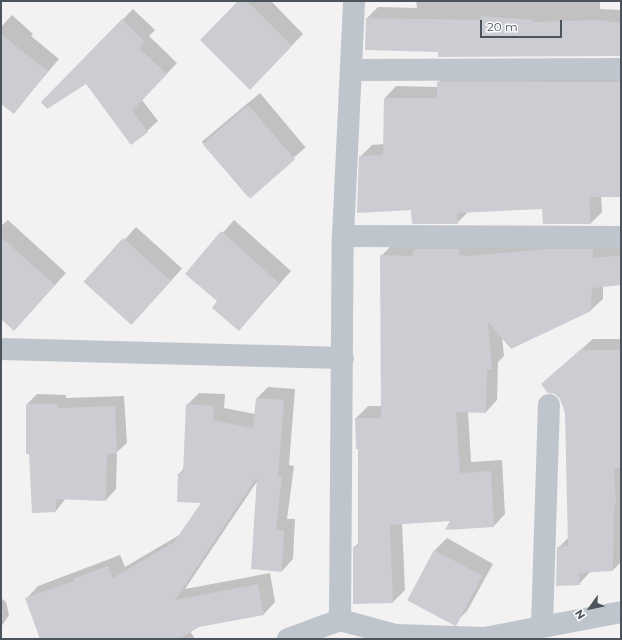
<!DOCTYPE html>
<style>
body{margin:0}
#map{position:relative;width:622px;height:640px;overflow:hidden;background:#f3f1f1;font-family:Montserrat,sans-serif}
div>[style]{position:absolute}
.shadow>*{inset:0;background:#0003;transform-origin:0 0}
.building>*{inset:0;background:#cbcdd3;transform-origin:0 0}
.minor>*{height:22px;margin:-11px;padding:0 11px;transform-origin:11px;border-radius:11px;background:#bec5cc}
span{translate:-50% -50%;white-space:nowrap;text-align:center;line-height:1.15;-webkit-text-stroke:3px #fff;paint-order:stroke}
.frame{position:absolute;inset:0;border:2px solid #4b545c;pointer-events:none}
.north{position:absolute;left:570px;top:588px;width:40px;height:40px;-webkit-text-stroke:3px #fff;paint-order:stroke;rotate:237deg;font-size:11px;font-weight:700;line-height:16px;text-align:center;color:#4b545c}
.north::after{content:'';display:block;margin:auto;width:14px;height:18px;background:#4b545c;clip-path:polygon(50% 0,100% 100%,50% 72%,0 100%)}
.scale{position:absolute;left:480px;top:20px;width:82px;height:18px;box-sizing:border-box;border:2px solid #4b545c;border-top:0;padding-left:5px;font-size:12px;line-height:14px;white-space:nowrap;color:#4b545c;-webkit-text-stroke:3px #fff;paint-order:stroke}
</style>
<div id="map">
<div class="shadow">
<i style="clip-path:polygon(240px 1px,271px 1px,303px 34px,250px 88px)"></i>
<i style="clip-path:polygon(416px 1px,600px 1px,600px 9px,621px 10px,621px 56px,439px 51px,367px 18px,378px 7px,417px 8px)"></i>
<i style="clip-path:polygon(133px 9px,155px 30px,149px 36px,177px 63px,142px 100px,158px 121px,147px 131px,86px 83px,42px 102px)"></i>
<i style="clip-path:polygon(12px 15px,33px 34px,31px 36px,59px 59px,14px 112px,1px 101px,1px 27px)"></i>
<i style="clip-path:polygon(621px 70px,621px 196px,601px 196px,602px 212px,591px 223px,543px 208px,468px 212px,457px 223px,412px 209px,360px 157px,372px 145px,384px 144px,385px 98px,396px 86px,438px 87px,438px 83px,450px 71px)"></i>
<i style="left:260px;top:93px;width:71px;height:76px;rotate:50deg"></i>
<i style="clip-path:polygon(8px 220px,66px 273px,26px 317px,1px 317px,1px 226px)"></i>
<i style="clip-path:polygon(234px 220px,291px 271px,239px 330px,218px 301px,187px 274px)"></i>
<i style="left:136px;top:227px;width:62px;height:74px;rotate:42deg"></i>
<i style="clip-path:polygon(393px 244px,621px 245px,621px 283px,603px 286px,603px 299px,591px 310px,502px 337px,504px 356px,498px 362px,497px 400px,486px 412px,468px 411px,471px 462px,502px 460px,505px 514px,494px 526px,451px 520px,402px 523px,405px 590px,393px 602px,354px 603px,354px 547px,359px 543px,359px 448px,356px 418px,368px 406px,382px 406px,381px 256px)"></i>
<i style="clip-path:polygon(593px 339px,621px 339px,621px 562px,613px 570px,591px 571px,579px 584px,558px 548px,569px 537px,566px 413px,561px 398px,542px 384px)"></i>
<i style="clip-path:polygon(268px 387px,295px 389px,289px 465px,294px 466px,287px 519px,295px 519px,293px 559px,282px 571px,258px 480px,185px 589px,270px 573px,275px 602px,264px 614px,199px 626px,190px 631px,195px 639px,38px 639px,40px 637px,27px 598px,38px 586px,120px 555px,125px 567px,181px 534px,202px 502px,179px 474px,184px 468px,187px 405px,199px 393px,225px 394px,224px 408px,255px 414px,257px 398px)"></i>
<i style="clip-path:polygon(37px 394px,66px 395px,66px 398px,124px 396px,127px 443px,117px 452px,116px 489px,106px 500px,66px 498px,56px 511px,27px 404px)"></i>
<i style="clip-path:polygon(447px 538px,493px 564px,467px 611px,455px 623px,408px 600px,435px 550px)"></i>
<i style="clip-path:polygon(1px 598px,6px 602px,9px 615px,1px 627px)"></i>
</div>
<div class="building">
<i style="clip-path:polygon(238px 1px,247px 1px,292px 46px,250px 90px,200px 40px)"></i>
<i style="clip-path:polygon(481px 16px,533px 20px,533px 22px,598px 20px,621px 23px,621px 56px,438px 57px,438px 52px,365px 50px,366px 18px,481px 20px)"></i>
<i style="clip-path:polygon(122px 19px,145px 42px,139px 48px,167px 74px,132px 111px,148px 132px,131px 145px,86px 84px,47px 109px,41px 102px)"></i>
<i style="clip-path:polygon(1px 34px,48px 71px,14px 114px,1px 104px)"></i>
<i style="clip-path:polygon(437px 82px,621px 82px,621px 197px,589px 197px,591px 224px,543px 224px,542px 209px,457px 213px,458px 224px,412px 224px,411px 210px,357px 213px,359px 156px,383px 155px,384px 98px,437px 98px)"></i>
<i style="left:248px;top:105px;width:72px;height:60px;rotate:49deg"></i>
<i style="clip-path:polygon(221px 231px,279px 283px,239px 331px,212px 308px,217px 301px,185px 274px)"></i>
<i style="clip-path:polygon(1px 237px,55px 285px,14px 331px,1px 319px)"></i>
<i style="left:123px;top:238px;width:64px;height:59px;rotate:42deg"></i>
<i style="clip-path:polygon(413px 249px,459px 249px,460px 255px,469px 256px,545px 249px,593px 249px,593px 258px,621px 255px,621px 285px,592px 288px,591px 311px,511px 349px,488px 322px,492px 369px,487px 369px,486px 413px,456px 412px,460px 473px,491px 471px,494px 527px,445px 530px,450px 521px,390px 525px,393px 603px,353px 604px,353px 547px,358px 546px,358px 449px,356px 449px,355px 418px,381px 418px,380px 255px,413px 256px)"></i>
<i style="clip-path:polygon(580px 350px,621px 350px,621px 468px,614px 468px,616px 505px,614px 505px,613px 571px,579px 573px,580px 585px,556px 586px,557px 547px,568px 546px,565px 413px,560px 399px,555px 394px,548px 393px,541px 384px)"></i>
<i style="clip-path:polygon(256px 398px,284px 400px,278px 477px,282px 477px,276px 530px,284px 531px,282px 572px,251px 569px,257px 477px,175px 600px,258px 584px,264px 615px,199px 627px,179px 639px,40px 639px,25px 598px,74px 581px,73px 579px,108px 566px,113px 578px,174px 542px,201px 503px,177px 502px,178px 473px,183px 473px,186px 404px,214px 406px,213px 420px,253px 428px)"></i>
<i style="clip-path:polygon(26px 404px,57px 404px,57px 408px,115px 406px,117px 454px,107px 454px,106px 501px,56px 499px,56px 512px,32px 513px,29px 454px,26px 454px)"></i>
<i style="left:434px;top:550px;width:55px;height:57px;rotate:28deg"></i>
</div>
<div class="minor">
<i style="left:352px;top:70px;width:269px;rotate:-0.2deg"></i>
<i style="left:343px;top:236px;width:278px;rotate:0.2deg"></i>
<i style="left:1px;top:349px;width:342px;rotate:1.5deg"></i>
<i style="left:340px;top:620px;width:384px;rotate:-89.6deg"></i>
<i style="left:343px;top:236px;width:235px;rotate:-87.3deg"></i>
<i style="left:542px;top:626px;width:221px;rotate:-88.2deg"></i>
<i style="left:288px;top:639px;width:55px;rotate:-20.1deg"></i>
<i style="left:340px;top:620px;width:58px;rotate:15deg"></i>
<i style="left:396px;top:635px;width:88px;rotate:2deg"></i>
<i style="left:484px;top:638px;width:139px;rotate:-10.7deg"></i>
</div>
<div class="frame"></div>
<div class="north">N</div>
<div class="scale">20 m</div>
</div>
